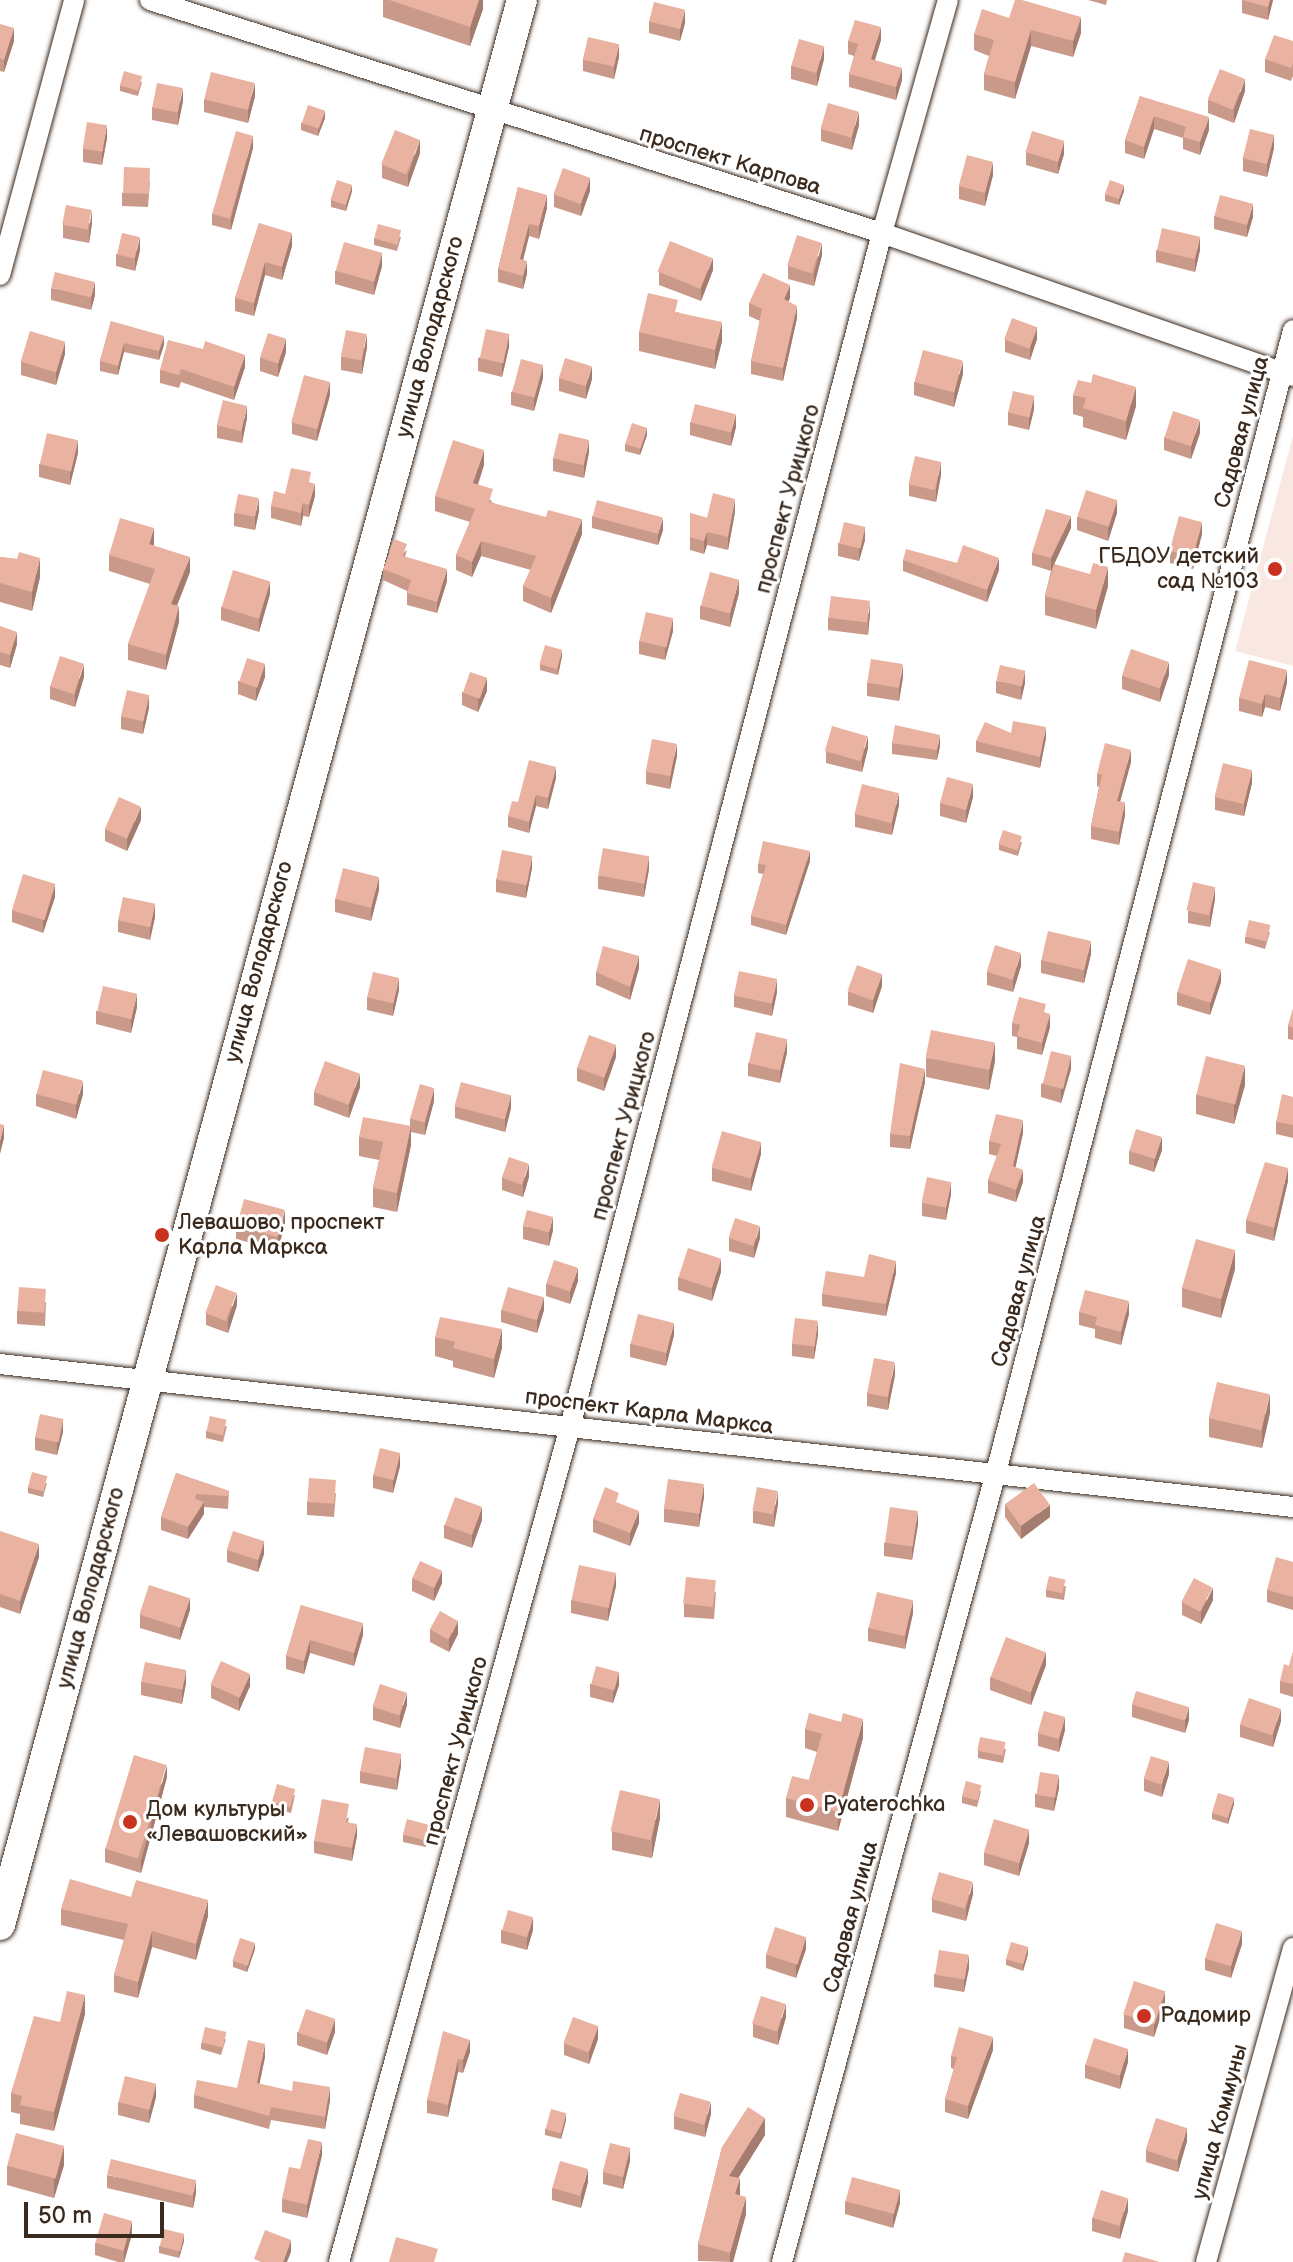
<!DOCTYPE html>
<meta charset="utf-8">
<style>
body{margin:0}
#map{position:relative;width:1293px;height:2262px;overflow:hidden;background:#fff;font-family:"Balsamiq Sans",sans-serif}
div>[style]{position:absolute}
.built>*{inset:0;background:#f9e8e2}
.roads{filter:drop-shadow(0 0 2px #3b2a1e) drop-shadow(0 0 2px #3b2a1e)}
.street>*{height:20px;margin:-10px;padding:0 10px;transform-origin:10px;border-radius:10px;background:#fff}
.secondary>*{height:30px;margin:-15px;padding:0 15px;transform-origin:15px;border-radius:15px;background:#fff}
.wall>*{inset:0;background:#c9998a}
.shaded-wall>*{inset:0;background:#a47d70}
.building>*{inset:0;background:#eab2a0;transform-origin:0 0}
.dots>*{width:22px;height:22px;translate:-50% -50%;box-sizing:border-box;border:4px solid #fff;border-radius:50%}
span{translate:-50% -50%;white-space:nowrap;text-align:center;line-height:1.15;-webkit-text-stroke:6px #fff;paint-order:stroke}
.street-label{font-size:22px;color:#3b2a1e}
.poi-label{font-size:22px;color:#3b2a1e}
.right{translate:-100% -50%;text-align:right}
.left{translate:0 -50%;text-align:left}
.scale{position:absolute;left:24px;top:2202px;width:140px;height:36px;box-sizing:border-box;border:4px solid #3b2a1e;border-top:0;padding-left:10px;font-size:24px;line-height:28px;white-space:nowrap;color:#3b2a1e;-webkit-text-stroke:6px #fff;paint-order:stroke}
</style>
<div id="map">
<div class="built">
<i style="clip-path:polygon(1293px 436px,1293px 666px,1235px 651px)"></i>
</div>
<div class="roads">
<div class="street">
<i style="left:150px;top:0;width:768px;rotate:17.66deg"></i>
<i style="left:882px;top:233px;width:435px;rotate:19.2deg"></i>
<i style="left:0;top:275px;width:285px;rotate:-74.9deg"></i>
<i style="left:0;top:1364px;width:1301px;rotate:6.31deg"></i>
<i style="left:339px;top:2262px;width:866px;rotate:-74.54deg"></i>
<i style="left:570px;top:1427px;width:1234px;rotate:-75.36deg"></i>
<i style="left:882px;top:233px;width:242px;rotate:-74.2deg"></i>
<i style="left:782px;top:2262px;width:814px;rotate:-74.84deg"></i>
<i style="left:995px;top:1476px;width:1184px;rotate:-75.42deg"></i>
<i style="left:1206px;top:2262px;width:326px;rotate:-74.5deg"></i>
</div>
<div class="secondary">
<i style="left:0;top:1925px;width:1995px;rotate:-74.83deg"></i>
</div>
</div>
<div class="wall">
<i style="clip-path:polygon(383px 0,483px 0,483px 9px,470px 46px,383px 17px)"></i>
<i style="clip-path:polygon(1088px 0,1107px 0,1106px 5px)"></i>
<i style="clip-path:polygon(1242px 0,1273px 0,1268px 20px,1242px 13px)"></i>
<i style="clip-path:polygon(1009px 18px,1081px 33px,1073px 57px,1031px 46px,1015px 99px,984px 90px,984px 74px,989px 56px,974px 50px,974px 34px)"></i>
<i style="clip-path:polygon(649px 21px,685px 23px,680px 41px,649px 33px)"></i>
<i style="clip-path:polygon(0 24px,14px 41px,4px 72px,0 71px)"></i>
<i style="clip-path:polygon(881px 40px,875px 60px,902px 80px,896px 100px,849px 87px,849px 74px,854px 56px,848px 54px,848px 41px)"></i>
<i style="clip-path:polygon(1293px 41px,1293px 76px,1291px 81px,1265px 72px,1265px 59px)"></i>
<i style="clip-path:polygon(619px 57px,614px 79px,583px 71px,583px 59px)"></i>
<i style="clip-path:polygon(824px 59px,817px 86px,791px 79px,791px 66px)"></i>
<i style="clip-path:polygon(142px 82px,138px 96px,120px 91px,120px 85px)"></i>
<i style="clip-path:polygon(1245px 91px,1234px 123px,1208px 113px,1208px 100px)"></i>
<i style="clip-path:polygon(255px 96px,248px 123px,204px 112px,204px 99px)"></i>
<i style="clip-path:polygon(1140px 96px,1209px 130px,1200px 155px,1183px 149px,1183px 138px,1154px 129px,1144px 159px,1125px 153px,1125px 140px)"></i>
<i style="clip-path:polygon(183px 101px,178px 125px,152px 120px,152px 107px)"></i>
<i style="clip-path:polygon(325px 118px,318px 136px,301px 130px,301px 123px)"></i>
<i style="clip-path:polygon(859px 125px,852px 150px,821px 141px,821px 129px)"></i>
<i style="clip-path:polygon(107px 138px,102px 165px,83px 162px,83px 149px)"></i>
<i style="clip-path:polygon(253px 148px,231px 230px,212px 225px,212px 214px)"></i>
<i style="clip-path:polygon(1274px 148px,1267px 177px,1243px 171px,1243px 158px)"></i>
<i style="clip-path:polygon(1026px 152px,1064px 154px,1058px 174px,1026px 165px)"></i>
<i style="clip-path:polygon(420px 153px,408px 187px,382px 178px,382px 165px)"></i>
<i style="clip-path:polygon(993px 175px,985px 206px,959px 199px,959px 186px)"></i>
<i style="clip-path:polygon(150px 181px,148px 207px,122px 206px,122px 193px)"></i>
<i style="clip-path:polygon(518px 187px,547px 208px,539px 239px,529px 236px,523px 260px,527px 274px,523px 289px,498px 282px,498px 269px)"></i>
<i style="clip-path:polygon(352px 191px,346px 211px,331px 207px,331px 200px)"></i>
<i style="clip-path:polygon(590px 191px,581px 216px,554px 207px,554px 194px)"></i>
<i style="clip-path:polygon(1124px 191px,1119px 205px,1105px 201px,1105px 194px)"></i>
<i style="clip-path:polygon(1214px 216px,1253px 217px,1247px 237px,1214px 229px)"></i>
<i style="clip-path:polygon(92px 223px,89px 243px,63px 238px,63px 225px)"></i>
<i style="clip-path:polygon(259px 223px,292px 246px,282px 280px,265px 275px,254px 316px,235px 311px,235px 298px)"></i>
<i style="clip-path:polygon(401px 237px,397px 251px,374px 245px,374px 238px)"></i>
<i style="clip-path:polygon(140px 250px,135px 271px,116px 266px,116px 254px)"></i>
<i style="clip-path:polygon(1156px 250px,1200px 250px,1195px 272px,1156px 262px)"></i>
<i style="clip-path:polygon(822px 255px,814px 286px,788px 279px,788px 266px)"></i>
<i style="clip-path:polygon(382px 266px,374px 295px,335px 284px,335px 271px)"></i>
<i style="clip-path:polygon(713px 270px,701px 301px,659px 285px,659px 272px)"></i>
<i style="clip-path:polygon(51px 288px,95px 295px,91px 310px,51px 300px)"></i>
<i style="clip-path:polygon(790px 298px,788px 302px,797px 318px,783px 381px,751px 374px,751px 361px,760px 321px,749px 316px,749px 303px)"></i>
<i style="clip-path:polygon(678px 312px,722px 341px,715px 369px,639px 351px,639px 332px)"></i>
<i style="clip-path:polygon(111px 321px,164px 345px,159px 360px,124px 352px,118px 375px,100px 371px,100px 361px)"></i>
<i style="clip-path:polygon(1037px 339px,1030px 360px,1005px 352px,1005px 340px)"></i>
<i style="clip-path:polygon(367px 347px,362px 374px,341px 370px,341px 357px)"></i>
<i style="clip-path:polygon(509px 347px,502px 377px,478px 371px,478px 358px)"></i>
<i style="clip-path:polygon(203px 349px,245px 367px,234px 400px,181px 382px,179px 388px,160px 383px,160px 370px)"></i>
<i style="clip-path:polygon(286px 352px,278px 377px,260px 371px,260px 358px)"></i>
<i style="clip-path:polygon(65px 354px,56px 385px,21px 375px,21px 362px)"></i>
<i style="clip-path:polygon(963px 374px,954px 407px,914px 395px,914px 382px)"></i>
<i style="clip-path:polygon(543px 378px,534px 411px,511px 405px,511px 392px)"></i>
<i style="clip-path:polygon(559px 378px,592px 379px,586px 399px,559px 391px)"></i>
<i style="clip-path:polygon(330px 395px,317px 441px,292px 434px,292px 422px)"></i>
<i style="clip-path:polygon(1073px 395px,1136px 406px,1126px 440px,1083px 427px,1083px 417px,1073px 414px)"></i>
<i style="clip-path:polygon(1034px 409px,1029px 430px,1008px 425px,1008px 412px)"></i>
<i style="clip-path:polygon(247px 418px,242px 443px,217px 438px,217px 425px)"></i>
<i style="clip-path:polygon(690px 422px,736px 427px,731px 446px,690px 435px)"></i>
<i style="clip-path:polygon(1200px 433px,1191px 459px,1164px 450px,1164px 437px)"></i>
<i style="clip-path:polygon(647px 435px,640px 455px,625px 451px,625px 444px)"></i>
<i style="clip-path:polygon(589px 452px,584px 478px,553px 471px,553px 458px)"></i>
<i style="clip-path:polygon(78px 453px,70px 485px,39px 477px,39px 464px)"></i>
<i style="clip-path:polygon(484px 465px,478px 485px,493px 503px,582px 534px,551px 613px,523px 601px,523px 586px,531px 570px,481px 556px,472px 577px,456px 570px,456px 555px,470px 522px,435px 511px,435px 496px)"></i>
<i style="clip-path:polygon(941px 475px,936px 502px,909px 496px,909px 484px)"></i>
<i style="clip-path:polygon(311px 483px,315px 496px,309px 517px,303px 516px,301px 526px,271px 518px,271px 506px,285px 494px)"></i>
<i style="clip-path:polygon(259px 511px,255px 530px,234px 526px,234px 513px)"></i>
<i style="clip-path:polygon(735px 512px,728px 550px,707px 545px,704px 554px,690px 550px,690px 513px,707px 518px)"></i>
<i style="clip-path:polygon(1117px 513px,1108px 541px,1077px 530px,1077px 517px)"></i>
<i style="clip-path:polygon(592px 516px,663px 530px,658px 545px,592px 528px)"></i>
<i style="clip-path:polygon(1071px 528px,1054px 564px,1108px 586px,1096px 629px,1045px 615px,1045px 596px,1051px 571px,1032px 565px,1032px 553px)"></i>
<i style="clip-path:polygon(1202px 534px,1193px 569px,1170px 563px,1170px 551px)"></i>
<i style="clip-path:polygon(865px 540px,859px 561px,838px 556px,838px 543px)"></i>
<i style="clip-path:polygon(154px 544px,153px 545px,190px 572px,177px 606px,179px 622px,166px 670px,128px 660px,128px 644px,150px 584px,109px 571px,109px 555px)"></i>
<i style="clip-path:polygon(407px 550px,405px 557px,447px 581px,437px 613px,407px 605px,407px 591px,383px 580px,383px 569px)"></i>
<i style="clip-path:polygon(0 557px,17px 559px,40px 577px,32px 611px,0 602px)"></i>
<i style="clip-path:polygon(903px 560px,957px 563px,999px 570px,987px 602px,903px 571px)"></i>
<i style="clip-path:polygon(739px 593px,730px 627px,700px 619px,700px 606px)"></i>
<i style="clip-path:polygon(270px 594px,259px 632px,221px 620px,221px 607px)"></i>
<i style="clip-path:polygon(870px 613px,868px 635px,828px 630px,828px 618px)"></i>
<i style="clip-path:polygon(0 626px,17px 644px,10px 668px,0 665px)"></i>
<i style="clip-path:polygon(673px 631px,665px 660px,639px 654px,639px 641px)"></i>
<i style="clip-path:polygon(562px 656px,558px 675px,540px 670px,540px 664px)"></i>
<i style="clip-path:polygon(1169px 675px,1160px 702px,1122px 689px,1122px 676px)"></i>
<i style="clip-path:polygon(84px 677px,75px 707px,50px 699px,50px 686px)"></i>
<i style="clip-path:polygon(265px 677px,256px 701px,238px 694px,238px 681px)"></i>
<i style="clip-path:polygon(903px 677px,899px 701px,867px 696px,867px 683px)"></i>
<i style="clip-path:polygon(996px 681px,1025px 683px,1021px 700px,996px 693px)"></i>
<i style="clip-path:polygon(1287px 683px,1280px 711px,1265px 707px,1262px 717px,1239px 711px,1239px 698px)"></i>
<i style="clip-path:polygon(487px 691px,478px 712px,462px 705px,462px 692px)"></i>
<i style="clip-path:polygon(149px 708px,143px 734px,121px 729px,121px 716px)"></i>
<i style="clip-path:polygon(1011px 733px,1046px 738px,1040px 768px,976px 752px,976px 741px)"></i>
<i style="clip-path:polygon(892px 743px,940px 746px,937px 760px,892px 754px)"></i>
<i style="clip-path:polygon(868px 748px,862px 772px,826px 763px,826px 751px)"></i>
<i style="clip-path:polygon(677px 756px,670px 789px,646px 784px,646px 771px)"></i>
<i style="clip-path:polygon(1131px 762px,1120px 801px,1125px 815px,1119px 845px,1091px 839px,1091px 826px,1099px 787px,1097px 786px,1097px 774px)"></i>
<i style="clip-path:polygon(556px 778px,548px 809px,536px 806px,529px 833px,508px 827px,508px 816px,518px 802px)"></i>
<i style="clip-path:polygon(1252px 783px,1244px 816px,1215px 810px,1215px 797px)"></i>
<i style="clip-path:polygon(973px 797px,966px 823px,940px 816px,940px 803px)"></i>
<i style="clip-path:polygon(899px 805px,892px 835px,855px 827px,855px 814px)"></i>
<i style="clip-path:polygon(141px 820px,127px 851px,105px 841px,105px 829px)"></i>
<i style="clip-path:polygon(1022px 842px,1018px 856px,999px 850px,999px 844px)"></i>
<i style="clip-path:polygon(810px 861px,786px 935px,751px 925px,751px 916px,763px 874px,758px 873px,758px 864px)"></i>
<i style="clip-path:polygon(532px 868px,526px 898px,496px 892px,496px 879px)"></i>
<i style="clip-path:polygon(649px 869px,644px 897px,598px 889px,598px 876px)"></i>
<i style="clip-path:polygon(379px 890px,371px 921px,335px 912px,335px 899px)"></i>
<i style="clip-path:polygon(55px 897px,43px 933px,12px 922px,12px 910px)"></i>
<i style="clip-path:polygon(1215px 899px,1210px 927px,1188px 923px,1188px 911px)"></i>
<i style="clip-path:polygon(155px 917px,150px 940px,118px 932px,118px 920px)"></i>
<i style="clip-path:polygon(1270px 932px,1265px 949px,1245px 943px,1245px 937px)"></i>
<i style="clip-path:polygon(1091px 954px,1084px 983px,1041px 973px,1041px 960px)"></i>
<i style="clip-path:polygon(1021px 966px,1013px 992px,987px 985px,987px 972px)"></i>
<i style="clip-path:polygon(639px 968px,630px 1000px,596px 985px,596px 972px)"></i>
<i style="clip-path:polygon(1221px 982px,1210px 1015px,1177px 1005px,1177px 992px)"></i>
<i style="clip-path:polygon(882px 986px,873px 1013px,848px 1005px,848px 992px)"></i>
<i style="clip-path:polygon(399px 990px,393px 1016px,367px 1010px,367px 997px)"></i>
<i style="clip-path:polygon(777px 992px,772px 1016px,734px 1007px,734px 995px)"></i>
<i style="clip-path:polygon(137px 1007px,131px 1033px,96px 1024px,96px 1011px)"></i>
<i style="clip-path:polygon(1293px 1009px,1293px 1040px,1288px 1039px,1288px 1026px)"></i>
<i style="clip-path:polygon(1046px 1013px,1050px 1027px,1042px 1055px,1017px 1049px,1017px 1037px,1012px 1036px,1012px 1023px)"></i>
<i style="clip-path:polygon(787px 1052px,780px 1083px,748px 1076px,748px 1063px)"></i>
<i style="clip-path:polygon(616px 1057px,604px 1091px,577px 1081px,577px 1068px)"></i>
<i style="clip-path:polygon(926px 1058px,995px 1061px,989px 1090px,926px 1077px)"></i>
<i style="clip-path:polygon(1071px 1069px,1061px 1103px,1041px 1097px,1041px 1084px)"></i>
<i style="clip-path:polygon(925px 1082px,910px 1149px,890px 1147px,890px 1134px)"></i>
<i style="clip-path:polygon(1245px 1085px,1234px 1124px,1196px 1114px,1196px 1095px)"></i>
<i style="clip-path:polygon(360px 1087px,349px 1118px,314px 1105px,314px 1092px)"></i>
<i style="clip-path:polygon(36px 1094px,83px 1094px,76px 1119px,36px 1106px)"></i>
<i style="clip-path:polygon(1293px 1097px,1293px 1138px,1276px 1134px,1276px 1122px)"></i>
<i style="clip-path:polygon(434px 1101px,425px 1135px,411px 1132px,411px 1145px,397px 1212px,373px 1207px,373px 1188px,379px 1160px,359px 1156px,359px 1137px,410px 1126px,410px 1119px)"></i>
<i style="clip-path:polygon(455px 1106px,511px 1108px,505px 1132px,455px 1118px)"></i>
<i style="clip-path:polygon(1023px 1133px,1015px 1167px,1023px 1182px,1016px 1202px,988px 1193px,988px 1180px,997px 1156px,989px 1154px,989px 1141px)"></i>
<i style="clip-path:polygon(1162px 1150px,1154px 1172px,1129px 1164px,1129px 1151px)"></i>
<i style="clip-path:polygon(761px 1154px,751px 1191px,712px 1181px,712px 1168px)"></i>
<i style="clip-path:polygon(529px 1177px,523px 1197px,502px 1190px,502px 1178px)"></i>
<i style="clip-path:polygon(1288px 1181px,1274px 1241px,1246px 1233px,1246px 1220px)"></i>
<i style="clip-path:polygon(951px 1194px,946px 1220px,922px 1216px,922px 1203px)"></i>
<i style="clip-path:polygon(285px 1223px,278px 1250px,236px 1239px,236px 1226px)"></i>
<i style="clip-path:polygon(523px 1226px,553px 1230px,549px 1246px,523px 1239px)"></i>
<i style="clip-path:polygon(729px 1238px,760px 1238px,754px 1258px,729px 1251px)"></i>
<i style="clip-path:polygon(1235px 1269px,1221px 1318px,1182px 1307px,1182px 1288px)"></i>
<i style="clip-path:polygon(721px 1272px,712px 1301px,678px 1290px,678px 1277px)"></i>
<i style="clip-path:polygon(896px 1273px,886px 1316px,822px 1306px,822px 1294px,864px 1277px)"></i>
<i style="clip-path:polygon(578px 1281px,570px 1304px,546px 1296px,546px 1284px)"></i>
<i style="clip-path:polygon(46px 1302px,45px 1326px,17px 1324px,17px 1311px)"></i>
<i style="clip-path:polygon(237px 1305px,228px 1333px,206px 1325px,206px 1313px)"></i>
<i style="clip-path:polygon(501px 1310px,544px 1310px,537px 1333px,501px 1322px)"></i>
<i style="clip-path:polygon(1079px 1312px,1129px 1314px,1121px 1345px,1095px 1338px,1095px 1329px,1079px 1325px)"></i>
<i style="clip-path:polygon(818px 1334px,814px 1359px,792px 1356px,792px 1344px)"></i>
<i style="clip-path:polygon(674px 1335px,666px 1366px,630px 1357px,630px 1344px)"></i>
<i style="clip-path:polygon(435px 1337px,502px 1348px,494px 1378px,453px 1367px,453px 1361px,435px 1356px)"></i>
<i style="clip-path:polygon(895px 1375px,888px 1410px,867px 1406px,867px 1393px)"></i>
<i style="clip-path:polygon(1270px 1413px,1262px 1448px,1209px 1437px,1209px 1418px)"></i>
<i style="clip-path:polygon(227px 1426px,223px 1442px,206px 1438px,206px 1431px)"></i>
<i style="clip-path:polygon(63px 1432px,57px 1455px,35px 1450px,35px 1437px)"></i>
<i style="clip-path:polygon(400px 1466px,393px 1493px,373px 1488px,373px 1475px)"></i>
<i style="clip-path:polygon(176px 1473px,229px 1491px,228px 1509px,204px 1507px,204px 1514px,188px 1539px,161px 1530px,161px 1517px)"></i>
<i style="clip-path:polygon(47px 1483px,43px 1497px,28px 1493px,28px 1487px)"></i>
<i style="clip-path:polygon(336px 1493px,334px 1517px,307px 1515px,307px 1502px)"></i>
<i style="clip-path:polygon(704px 1497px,699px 1527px,664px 1522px,664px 1509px)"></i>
<i style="clip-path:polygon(619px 1503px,639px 1523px,630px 1546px,593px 1532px,593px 1519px)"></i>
<i style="clip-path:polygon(778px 1504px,774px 1527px,753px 1523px,753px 1511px)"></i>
<i style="clip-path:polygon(1005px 1505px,1050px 1517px,1021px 1539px,1005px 1517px)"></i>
<i style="clip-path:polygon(482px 1520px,472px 1548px,444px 1538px,444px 1525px)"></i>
<i style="clip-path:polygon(918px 1524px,912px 1560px,884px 1556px,884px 1543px)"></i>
<i style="clip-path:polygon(0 1531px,39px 1557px,20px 1614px,0 1607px)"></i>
<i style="clip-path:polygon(227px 1550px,264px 1554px,258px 1572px,227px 1562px)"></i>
<i style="clip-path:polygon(1293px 1562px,1293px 1610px,1267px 1602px,1267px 1590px)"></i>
<i style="clip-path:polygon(412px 1578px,442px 1583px,434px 1601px,412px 1591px)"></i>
<i style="clip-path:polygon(616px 1586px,608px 1621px,571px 1613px,571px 1600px)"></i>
<i style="clip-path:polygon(1066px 1586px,1064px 1600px,1046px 1597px,1046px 1590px)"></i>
<i style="clip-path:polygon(716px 1592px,714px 1619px,684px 1617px,684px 1604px)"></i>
<i style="clip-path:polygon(1213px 1600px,1201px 1624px,1182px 1615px,1182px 1602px)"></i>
<i style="clip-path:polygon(301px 1605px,363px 1635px,354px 1666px,310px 1653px,304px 1674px,286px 1669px,286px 1656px)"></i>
<i style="clip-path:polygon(190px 1610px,180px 1640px,140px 1628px,140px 1615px)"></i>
<i style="clip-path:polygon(913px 1613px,905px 1649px,868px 1641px,868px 1628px)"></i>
<i style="clip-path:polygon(430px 1629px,458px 1634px,449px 1652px,430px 1642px)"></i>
<i style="clip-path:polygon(1293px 1652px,1293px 1697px,1280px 1693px,1280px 1681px,1289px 1666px)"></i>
<i style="clip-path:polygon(1046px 1665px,1031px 1705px,990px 1690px,990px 1677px)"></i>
<i style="clip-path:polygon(141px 1682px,186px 1683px,182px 1704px,141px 1695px)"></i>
<i style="clip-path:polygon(590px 1684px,619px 1685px,613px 1703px,590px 1697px)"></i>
<i style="clip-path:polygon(211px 1685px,250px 1686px,239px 1711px,211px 1698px)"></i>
<i style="clip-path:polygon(1132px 1704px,1189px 1720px,1185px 1733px,1132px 1717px)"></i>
<i style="clip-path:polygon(407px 1705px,400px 1728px,373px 1720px,373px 1707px)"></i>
<i style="clip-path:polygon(1281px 1721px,1273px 1747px,1240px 1737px,1240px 1725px)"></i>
<i style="clip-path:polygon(805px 1729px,863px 1738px,838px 1831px,786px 1817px,786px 1798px,809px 1780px,817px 1752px,805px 1748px)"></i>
<i style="clip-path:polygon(1065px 1730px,1059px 1752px,1038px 1746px,1038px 1733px)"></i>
<i style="clip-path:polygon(1006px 1749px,1003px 1763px,978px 1758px,978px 1751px)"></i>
<i style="clip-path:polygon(401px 1766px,397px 1790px,360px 1783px,360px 1771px)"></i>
<i style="clip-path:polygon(1169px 1774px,1162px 1797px,1144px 1791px,1144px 1779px)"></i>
<i style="clip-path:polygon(167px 1777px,141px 1873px,105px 1862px,105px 1849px)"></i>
<i style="clip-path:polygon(1059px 1788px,1054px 1811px,1035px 1807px,1035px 1794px)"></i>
<i style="clip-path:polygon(981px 1791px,977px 1807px,962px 1803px,962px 1796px)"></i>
<i style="clip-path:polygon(295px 1795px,291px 1813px,272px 1808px,272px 1802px)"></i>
<i style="clip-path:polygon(1234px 1804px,1228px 1824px,1212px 1819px,1212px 1813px)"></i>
<i style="clip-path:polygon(349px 1817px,348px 1822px,357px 1836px,352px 1861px,314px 1853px,314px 1841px)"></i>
<i style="clip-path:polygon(660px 1818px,652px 1858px,612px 1850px,612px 1831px)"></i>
<i style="clip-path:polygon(430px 1831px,426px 1847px,403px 1842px,403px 1835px)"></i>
<i style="clip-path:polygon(1029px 1843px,1019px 1876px,984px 1865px,984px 1853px)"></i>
<i style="clip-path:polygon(973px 1894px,966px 1921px,932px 1912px,932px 1899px)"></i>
<i style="clip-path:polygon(131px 1897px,208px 1916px,196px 1960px,152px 1947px,138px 1998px,114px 1992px,114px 1975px,124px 1940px,61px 1925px,61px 1909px)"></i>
<i style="clip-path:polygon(501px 1930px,533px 1930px,527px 1950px,501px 1943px)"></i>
<i style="clip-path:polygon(1242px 1944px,1231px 1978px,1205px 1970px,1205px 1958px)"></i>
<i style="clip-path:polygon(255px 1949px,247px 1972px,233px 1967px,233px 1961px)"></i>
<i style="clip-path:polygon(806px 1949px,796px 1978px,766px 1968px,766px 1955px)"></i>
<i style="clip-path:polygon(1028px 1954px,1023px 1971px,1006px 1965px,1006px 1959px)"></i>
<i style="clip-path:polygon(969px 1968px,964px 1992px,934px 1987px,934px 1974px)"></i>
<i style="clip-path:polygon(1165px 2003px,1154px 2037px,1124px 2028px,1124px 2015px)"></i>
<i style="clip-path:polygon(85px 2014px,54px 2131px,20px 2124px,20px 2114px,11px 2112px,11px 2093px)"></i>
<i style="clip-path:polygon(786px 2017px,778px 2045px,753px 2037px,753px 2024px)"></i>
<i style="clip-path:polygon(297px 2032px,335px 2032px,327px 2055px,297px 2045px)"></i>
<i style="clip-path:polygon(226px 2039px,221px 2055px,201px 2049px,201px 2043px)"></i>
<i style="clip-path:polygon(598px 2039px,589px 2064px,564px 2055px,564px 2043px)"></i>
<i style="clip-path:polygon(470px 2040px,470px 2052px,463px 2073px,458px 2072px,448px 2117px,427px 2113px,427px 2100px)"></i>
<i style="clip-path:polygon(993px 2050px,968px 2119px,945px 2112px,945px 2099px,954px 2069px,951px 2068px,951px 2056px)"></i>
<i style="clip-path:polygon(265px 2057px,259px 2084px,330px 2100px,325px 2129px,271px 2120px,269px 2129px,194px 2108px,194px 2095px,237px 2088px)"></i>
<i style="clip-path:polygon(1128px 2062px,1120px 2089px,1085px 2078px,1085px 2065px)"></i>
<i style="clip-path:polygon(156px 2097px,149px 2123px,118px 2115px,118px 2102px)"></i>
<i style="clip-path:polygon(711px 2114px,705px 2137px,674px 2129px,674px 2116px)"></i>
<i style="clip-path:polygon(566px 2120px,561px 2139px,545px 2135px,545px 2129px)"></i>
<i style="clip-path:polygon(765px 2135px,738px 2178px,740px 2196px,746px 2214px,733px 2262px,698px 2261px,698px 2244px,722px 2147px)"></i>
<i style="clip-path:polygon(1187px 2141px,1178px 2172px,1146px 2162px,1146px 2150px)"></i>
<i style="clip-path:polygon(322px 2155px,307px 2218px,282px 2212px,282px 2199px)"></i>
<i style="clip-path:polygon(630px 2161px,623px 2189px,603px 2184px,603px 2172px)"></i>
<i style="clip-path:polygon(64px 2165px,54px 2198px,7px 2185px,7px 2166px)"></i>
<i style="clip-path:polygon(107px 2175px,196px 2193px,193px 2208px,107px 2188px)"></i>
<i style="clip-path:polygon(588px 2182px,581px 2208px,552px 2200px,552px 2188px)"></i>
<i style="clip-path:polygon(845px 2201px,900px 2203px,893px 2228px,845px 2214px)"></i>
<i style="clip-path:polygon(1128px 2211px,1120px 2239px,1092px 2231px,1092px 2218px)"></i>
<i style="clip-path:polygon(132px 2234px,124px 2262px,118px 2262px,95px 2255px,95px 2243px)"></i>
<i style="clip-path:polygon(184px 2241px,179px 2258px,159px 2253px,159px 2246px)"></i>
</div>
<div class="shaded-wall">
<i style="clip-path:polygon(479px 0,483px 0,483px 9px,470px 46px,470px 27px)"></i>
<i style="clip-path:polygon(1270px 0,1273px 0,1268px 20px,1268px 7px)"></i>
<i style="clip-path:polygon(685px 10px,685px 23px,680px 41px,680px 29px)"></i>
<i style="clip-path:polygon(1081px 17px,1081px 33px,1073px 57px,1073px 41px)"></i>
<i style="clip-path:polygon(881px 27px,881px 40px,871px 72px,871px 59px)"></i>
<i style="clip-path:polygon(14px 28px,14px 41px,4px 72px,4px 60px)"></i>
<i style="clip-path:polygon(1031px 30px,1031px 46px,1015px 99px,1015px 82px)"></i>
<i style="clip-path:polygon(619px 44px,619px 57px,614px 79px,614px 66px)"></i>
<i style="clip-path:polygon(824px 46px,824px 59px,817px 86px,817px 73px)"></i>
<i style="clip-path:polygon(902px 68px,902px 80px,896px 100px,896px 87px)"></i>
<i style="clip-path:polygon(1245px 79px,1245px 91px,1234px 123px,1234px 110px)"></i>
<i style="clip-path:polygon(255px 83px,255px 96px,248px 123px,248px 110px)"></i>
<i style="clip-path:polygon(183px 88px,183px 101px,178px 125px,178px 112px)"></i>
<i style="clip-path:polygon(325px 111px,325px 118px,318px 136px,318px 130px)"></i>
<i style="clip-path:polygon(859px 112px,859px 125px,852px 150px,852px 137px)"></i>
<i style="clip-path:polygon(1154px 116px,1154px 129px,1144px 159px,1144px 147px)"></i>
<i style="clip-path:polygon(1209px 117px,1209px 130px,1200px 155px,1200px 142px)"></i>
<i style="clip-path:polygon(107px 125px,107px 138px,102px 165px,102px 152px)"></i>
<i style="clip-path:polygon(1274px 135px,1274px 148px,1267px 177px,1267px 164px)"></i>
<i style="clip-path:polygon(253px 136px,253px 148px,231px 230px,231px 219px)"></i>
<i style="clip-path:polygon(420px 140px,420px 153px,408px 187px,408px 175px)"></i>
<i style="clip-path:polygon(1064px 141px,1064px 154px,1058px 174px,1058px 162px)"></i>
<i style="clip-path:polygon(993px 162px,993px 175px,985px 206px,985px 193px)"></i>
<i style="clip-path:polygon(590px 178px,590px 191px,581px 216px,581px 203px)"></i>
<i style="clip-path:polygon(352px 185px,352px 191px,346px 211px,346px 205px)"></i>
<i style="clip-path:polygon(1124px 185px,1124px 191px,1119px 205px,1119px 199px)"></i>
<i style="clip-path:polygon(547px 195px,547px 208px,539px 239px,539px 226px)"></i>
<i style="clip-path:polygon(1253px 204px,1253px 217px,1247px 237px,1247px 225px)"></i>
<i style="clip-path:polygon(92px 210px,92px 223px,89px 243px,89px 230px)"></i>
<i style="clip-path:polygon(529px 224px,529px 236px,520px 272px,520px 259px)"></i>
<i style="clip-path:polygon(292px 233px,292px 246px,282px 280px,282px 267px)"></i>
<i style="clip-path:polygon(140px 237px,140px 250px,135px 271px,135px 258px)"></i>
<i style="clip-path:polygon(1200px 237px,1200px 250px,1195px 272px,1195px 259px)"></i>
<i style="clip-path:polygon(822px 243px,822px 255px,814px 286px,814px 274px)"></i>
<i style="clip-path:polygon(382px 253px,382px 266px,374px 295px,374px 282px)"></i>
<i style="clip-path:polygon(713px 258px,713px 270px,701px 301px,701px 288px)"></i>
<i style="clip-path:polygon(527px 261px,527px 274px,523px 289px,523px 276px)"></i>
<i style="clip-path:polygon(265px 262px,265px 275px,254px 316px,254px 303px)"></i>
<i style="clip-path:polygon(95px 282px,95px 295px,91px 310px,91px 297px)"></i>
<i style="clip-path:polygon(790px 285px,790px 298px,784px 312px,784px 299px)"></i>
<i style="clip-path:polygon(797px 306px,797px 318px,783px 381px,783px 368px)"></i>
<i style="clip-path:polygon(722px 322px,722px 341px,715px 369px,715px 350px)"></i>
<i style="clip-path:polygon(1037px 327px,1037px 339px,1030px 360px,1030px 347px)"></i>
<i style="clip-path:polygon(367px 334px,367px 347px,362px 374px,362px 361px)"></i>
<i style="clip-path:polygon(509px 334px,509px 347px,502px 377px,502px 364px)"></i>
<i style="clip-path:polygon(164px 336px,164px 345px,159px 360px,159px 351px)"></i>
<i style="clip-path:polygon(286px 339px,286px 352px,278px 377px,278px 364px)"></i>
<i style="clip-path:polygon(65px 342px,65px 354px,56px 385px,56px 373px)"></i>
<i style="clip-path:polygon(124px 343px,124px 352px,118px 375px,118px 366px)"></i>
<i style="clip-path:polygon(245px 355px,245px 367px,234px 400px,234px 387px)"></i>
<i style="clip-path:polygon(963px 361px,963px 374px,954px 407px,954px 394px)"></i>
<i style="clip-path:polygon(543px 365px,543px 378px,534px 411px,534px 398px)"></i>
<i style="clip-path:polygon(592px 366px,592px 379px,586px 399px,586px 386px)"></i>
<i style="clip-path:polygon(330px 382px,330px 395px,317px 441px,317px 428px)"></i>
<i style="clip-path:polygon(1136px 387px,1136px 406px,1126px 440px,1126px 421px)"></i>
<i style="clip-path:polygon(1034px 396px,1034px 409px,1029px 430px,1029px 417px)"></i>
<i style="clip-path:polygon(247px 406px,247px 418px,242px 443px,242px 430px)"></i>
<i style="clip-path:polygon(736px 414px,736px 427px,731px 446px,731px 433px)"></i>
<i style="clip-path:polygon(1200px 420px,1200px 433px,1191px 459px,1191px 447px)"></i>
<i style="clip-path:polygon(647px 428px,647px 435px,640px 455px,640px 449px)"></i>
<i style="clip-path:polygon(78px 440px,78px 453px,70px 485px,70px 472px)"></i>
<i style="clip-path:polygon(589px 440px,589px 452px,584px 478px,584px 465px)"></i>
<i style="clip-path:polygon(484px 450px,484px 465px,473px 498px,473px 483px)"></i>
<i style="clip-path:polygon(941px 462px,941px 475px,936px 502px,936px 489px)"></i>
<i style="clip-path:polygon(315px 484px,315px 496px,309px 517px,309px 505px)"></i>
<i style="clip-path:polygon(259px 498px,259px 511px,255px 530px,255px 517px)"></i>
<i style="clip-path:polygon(735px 499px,735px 512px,728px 550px,728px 537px)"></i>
<i style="clip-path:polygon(1117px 500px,1117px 513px,1108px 541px,1108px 528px)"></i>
<i style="clip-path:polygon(303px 503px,303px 516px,301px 526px,301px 513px)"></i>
<i style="clip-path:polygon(1071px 516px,1071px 528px,1051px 571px,1051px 558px)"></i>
<i style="clip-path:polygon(663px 518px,663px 530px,658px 545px,658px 534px)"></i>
<i style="clip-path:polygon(582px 519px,582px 534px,551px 613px,551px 598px)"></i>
<i style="clip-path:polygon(1202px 522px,1202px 534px,1193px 569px,1193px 556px)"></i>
<i style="clip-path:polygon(865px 527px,865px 540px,859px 561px,859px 549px)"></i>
<i style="clip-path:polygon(154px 528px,154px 544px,149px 560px,149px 544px)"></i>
<i style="clip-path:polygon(707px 532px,707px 545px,704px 554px,704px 541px)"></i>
<i style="clip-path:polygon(481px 541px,481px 556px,472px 577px,472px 562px)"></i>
<i style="clip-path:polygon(190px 557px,190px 572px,171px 620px,171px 604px)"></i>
<i style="clip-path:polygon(40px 558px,40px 577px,32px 611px,32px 592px)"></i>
<i style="clip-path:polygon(999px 558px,999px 570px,987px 602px,987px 590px)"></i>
<i style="clip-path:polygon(1108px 567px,1108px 586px,1096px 629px,1096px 610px)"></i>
<i style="clip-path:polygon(447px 569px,447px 581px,437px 613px,437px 602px)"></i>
<i style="clip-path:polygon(739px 580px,739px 593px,730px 627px,730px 614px)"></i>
<i style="clip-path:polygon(270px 581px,270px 594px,259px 632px,259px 619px)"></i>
<i style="clip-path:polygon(870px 601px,870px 613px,868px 635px,868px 622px)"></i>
<i style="clip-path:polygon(179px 606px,179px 622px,166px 670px,166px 655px)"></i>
<i style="clip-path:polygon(673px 618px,673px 631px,665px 660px,665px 647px)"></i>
<i style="clip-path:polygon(17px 632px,17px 644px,10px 668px,10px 655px)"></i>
<i style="clip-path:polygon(562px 650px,562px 656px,558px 675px,558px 668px)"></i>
<i style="clip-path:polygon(1169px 662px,1169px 675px,1160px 702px,1160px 689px)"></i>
<i style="clip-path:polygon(84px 664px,84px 677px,75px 707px,75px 694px)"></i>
<i style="clip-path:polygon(265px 664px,265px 677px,256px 701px,256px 688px)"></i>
<i style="clip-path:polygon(903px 664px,903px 677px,899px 701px,899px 689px)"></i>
<i style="clip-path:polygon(1287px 670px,1287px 683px,1280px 711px,1280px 698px)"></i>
<i style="clip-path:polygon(1025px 671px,1025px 683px,1021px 700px,1021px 687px)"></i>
<i style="clip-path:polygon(487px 678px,487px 691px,478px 712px,478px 699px)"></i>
<i style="clip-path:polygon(1265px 694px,1265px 707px,1262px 717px,1262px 704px)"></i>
<i style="clip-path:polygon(149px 695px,149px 708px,143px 734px,143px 721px)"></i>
<i style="clip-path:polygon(1046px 727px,1046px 738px,1040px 768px,1040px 757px)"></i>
<i style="clip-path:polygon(940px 735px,940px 746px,937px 760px,937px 750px)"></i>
<i style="clip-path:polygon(868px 736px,868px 748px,862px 772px,862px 760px)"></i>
<i style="clip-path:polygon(677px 744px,677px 756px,670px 789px,670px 776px)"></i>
<i style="clip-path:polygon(1131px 750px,1131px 762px,1117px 813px,1117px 801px)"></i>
<i style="clip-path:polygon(556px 767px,556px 778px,548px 809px,548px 798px)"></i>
<i style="clip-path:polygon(1252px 770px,1252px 783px,1244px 816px,1244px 804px)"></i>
<i style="clip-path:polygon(973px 784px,973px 797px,966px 823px,966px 810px)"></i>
<i style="clip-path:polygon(899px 793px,899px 805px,892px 835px,892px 823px)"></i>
<i style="clip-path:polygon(536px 795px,536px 806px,529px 833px,529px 822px)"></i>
<i style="clip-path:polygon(1125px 802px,1125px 815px,1119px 845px,1119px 832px)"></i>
<i style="clip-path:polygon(141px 807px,141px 820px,127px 851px,127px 839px)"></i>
<i style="clip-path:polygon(810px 851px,810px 861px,786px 935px,786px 925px)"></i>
<i style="clip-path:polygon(532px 856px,532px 868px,526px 898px,526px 885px)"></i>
<i style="clip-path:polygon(649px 856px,649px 869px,644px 897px,644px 884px)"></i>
<i style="clip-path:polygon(379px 877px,379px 890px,371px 921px,371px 908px)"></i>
<i style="clip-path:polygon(55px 884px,55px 897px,43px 933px,43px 920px)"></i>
<i style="clip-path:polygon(1215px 887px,1215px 899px,1210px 927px,1210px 915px)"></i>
<i style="clip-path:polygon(155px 904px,155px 917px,150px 940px,150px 927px)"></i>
<i style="clip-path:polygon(1091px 941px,1091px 954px,1084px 983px,1084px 971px)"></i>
<i style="clip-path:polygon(1021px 953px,1021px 966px,1013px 992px,1013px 980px)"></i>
<i style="clip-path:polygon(639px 956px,639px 968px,630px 1000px,630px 987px)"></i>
<i style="clip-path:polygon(1221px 970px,1221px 982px,1210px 1015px,1210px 1003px)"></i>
<i style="clip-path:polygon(882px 974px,882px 986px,873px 1013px,873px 1000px)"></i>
<i style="clip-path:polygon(399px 978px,399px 990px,393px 1016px,393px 1003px)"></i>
<i style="clip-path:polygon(777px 979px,777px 992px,772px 1016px,772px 1003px)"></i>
<i style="clip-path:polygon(137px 994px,137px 1007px,131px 1033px,131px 1020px)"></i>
<i style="clip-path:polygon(1050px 1014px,1050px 1027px,1042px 1055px,1042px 1043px)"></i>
<i style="clip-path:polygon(787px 1039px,787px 1052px,780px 1083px,780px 1071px)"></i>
<i style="clip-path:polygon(995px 1042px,995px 1061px,989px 1090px,989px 1071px)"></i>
<i style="clip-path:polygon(616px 1045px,616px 1057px,604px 1091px,604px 1078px)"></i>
<i style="clip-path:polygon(1071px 1056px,1071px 1069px,1061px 1103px,1061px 1090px)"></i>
<i style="clip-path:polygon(1245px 1066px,1245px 1085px,1234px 1124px,1234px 1105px)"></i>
<i style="clip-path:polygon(925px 1069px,925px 1082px,910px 1149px,910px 1136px)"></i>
<i style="clip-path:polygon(360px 1074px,360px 1087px,349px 1118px,349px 1105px)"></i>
<i style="clip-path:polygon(83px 1081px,83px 1094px,76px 1119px,76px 1106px)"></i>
<i style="clip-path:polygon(434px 1088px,434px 1101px,425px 1135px,425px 1123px)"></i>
<i style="clip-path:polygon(511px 1095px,511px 1108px,505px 1132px,505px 1119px)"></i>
<i style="clip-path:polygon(1023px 1120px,1023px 1133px,1013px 1179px,1013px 1166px)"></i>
<i style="clip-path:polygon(4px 1125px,4px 1138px,0 1154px,0 1141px)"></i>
<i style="clip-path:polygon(411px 1126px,411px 1145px,397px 1212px,397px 1193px)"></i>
<i style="clip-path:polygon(1162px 1137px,1162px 1150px,1154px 1172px,1154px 1160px)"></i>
<i style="clip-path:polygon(761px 1142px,761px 1154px,751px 1191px,751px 1178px)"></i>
<i style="clip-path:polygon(529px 1164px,529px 1177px,523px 1197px,523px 1184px)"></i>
<i style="clip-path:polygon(1288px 1168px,1288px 1181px,1274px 1241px,1274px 1228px)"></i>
<i style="clip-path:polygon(1023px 1170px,1023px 1182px,1016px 1202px,1016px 1190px)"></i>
<i style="clip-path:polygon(951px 1182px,951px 1194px,946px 1220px,946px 1207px)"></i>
<i style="clip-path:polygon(285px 1210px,285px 1223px,278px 1250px,278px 1237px)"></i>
<i style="clip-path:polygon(553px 1217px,553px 1230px,549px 1246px,549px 1233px)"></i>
<i style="clip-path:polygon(760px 1226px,760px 1238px,754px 1258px,754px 1246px)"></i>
<i style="clip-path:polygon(1235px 1250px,1235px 1269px,1221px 1318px,1221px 1299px)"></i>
<i style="clip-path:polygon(721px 1259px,721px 1272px,712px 1301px,712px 1288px)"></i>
<i style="clip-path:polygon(896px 1261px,896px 1273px,886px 1316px,886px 1304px)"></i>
<i style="clip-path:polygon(578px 1268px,578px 1281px,570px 1304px,570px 1292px)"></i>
<i style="clip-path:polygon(237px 1293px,237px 1305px,228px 1333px,228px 1320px)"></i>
<i style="clip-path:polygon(544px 1297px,544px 1310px,537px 1333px,537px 1320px)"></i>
<i style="clip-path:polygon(1129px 1301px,1129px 1314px,1121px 1345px,1121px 1332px)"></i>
<i style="clip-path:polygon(818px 1321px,818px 1334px,814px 1359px,814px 1346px)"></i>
<i style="clip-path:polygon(674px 1323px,674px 1335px,666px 1366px,666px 1354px)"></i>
<i style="clip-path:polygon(502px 1329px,502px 1348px,494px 1378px,494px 1359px)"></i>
<i style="clip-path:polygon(895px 1362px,895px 1375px,888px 1410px,888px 1398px)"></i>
<i style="clip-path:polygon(1270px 1394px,1270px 1413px,1262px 1448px,1262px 1429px)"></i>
<i style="clip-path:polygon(63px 1419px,63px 1432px,57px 1455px,57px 1442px)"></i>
<i style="clip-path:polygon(400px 1453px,400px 1466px,393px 1493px,393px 1481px)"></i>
<i style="clip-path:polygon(704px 1484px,704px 1497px,699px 1527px,699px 1514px)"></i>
<i style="clip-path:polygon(778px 1491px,778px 1504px,774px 1527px,774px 1514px)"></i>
<i style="clip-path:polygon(204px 1502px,204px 1514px,188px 1539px,188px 1527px)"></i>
<i style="clip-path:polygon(1050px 1505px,1050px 1517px,1021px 1539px,1021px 1526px)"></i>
<i style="clip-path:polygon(482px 1507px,482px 1520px,472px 1548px,472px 1535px)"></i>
<i style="clip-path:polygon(639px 1511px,639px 1523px,630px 1546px,630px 1533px)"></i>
<i style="clip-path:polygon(918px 1511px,918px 1524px,912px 1560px,912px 1547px)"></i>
<i style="clip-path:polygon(264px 1541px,264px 1554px,258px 1572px,258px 1560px)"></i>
<i style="clip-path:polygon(39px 1544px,39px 1557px,20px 1614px,20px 1601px)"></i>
<i style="clip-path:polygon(442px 1571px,442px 1583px,434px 1601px,434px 1588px)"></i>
<i style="clip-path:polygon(616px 1573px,616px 1586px,608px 1621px,608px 1609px)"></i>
<i style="clip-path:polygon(1213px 1588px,1213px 1600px,1201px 1624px,1201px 1612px)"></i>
<i style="clip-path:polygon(190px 1598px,190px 1610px,180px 1640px,180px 1628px)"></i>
<i style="clip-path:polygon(913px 1600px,913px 1613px,905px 1649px,905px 1636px)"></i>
<i style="clip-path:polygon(458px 1621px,458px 1634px,449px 1652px,449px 1639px)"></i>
<i style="clip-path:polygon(363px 1623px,363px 1635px,354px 1666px,354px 1653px)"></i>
<i style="clip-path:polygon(310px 1640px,310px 1653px,304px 1674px,304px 1661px)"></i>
<i style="clip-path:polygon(1046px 1652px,1046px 1665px,1031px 1705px,1031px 1692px)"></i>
<i style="clip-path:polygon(186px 1670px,186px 1683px,182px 1704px,182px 1691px)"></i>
<i style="clip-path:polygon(619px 1672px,619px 1685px,613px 1703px,613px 1691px)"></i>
<i style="clip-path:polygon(250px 1674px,250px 1686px,239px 1711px,239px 1698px)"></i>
<i style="clip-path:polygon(407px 1693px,407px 1705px,400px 1728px,400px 1716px)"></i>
<i style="clip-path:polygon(1189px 1707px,1189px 1720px,1185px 1733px,1185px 1720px)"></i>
<i style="clip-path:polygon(1281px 1709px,1281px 1721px,1273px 1747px,1273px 1735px)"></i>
<i style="clip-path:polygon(1065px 1717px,1065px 1730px,1059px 1752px,1059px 1739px)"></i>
<i style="clip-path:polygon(863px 1719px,863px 1738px,838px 1831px,838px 1812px)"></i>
<i style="clip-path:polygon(401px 1754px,401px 1766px,397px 1790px,397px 1777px)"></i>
<i style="clip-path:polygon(1169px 1762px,1169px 1774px,1162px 1797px,1162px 1784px)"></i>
<i style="clip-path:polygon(167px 1765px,167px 1777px,141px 1873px,141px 1861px)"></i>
<i style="clip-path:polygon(1059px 1775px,1059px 1788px,1054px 1811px,1054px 1798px)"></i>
<i style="clip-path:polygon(1234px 1798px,1234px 1804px,1228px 1824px,1228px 1818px)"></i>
<i style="clip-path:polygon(660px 1799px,660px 1818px,652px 1858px,652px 1839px)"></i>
<i style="clip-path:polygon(357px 1824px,357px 1836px,352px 1861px,352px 1848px)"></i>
<i style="clip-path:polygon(1029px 1830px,1029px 1843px,1019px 1876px,1019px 1863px)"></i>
<i style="clip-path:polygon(973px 1882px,973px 1894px,966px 1921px,966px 1909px)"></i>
<i style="clip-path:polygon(208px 1900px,208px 1916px,196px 1960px,196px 1944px)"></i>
<i style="clip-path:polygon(533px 1917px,533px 1930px,527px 1950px,527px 1938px)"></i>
<i style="clip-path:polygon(152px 1931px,152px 1947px,138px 1998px,138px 1982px)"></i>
<i style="clip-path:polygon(1242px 1931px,1242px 1944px,1231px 1978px,1231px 1966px)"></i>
<i style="clip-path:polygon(806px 1937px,806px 1949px,796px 1978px,796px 1965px)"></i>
<i style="clip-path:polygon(255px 1943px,255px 1949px,247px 1972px,247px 1965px)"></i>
<i style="clip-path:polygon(1028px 1947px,1028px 1954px,1023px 1971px,1023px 1964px)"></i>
<i style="clip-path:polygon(969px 1955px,969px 1968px,964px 1992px,964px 1979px)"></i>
<i style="clip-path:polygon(1165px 1991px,1165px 2003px,1154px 2037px,1154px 2024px)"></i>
<i style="clip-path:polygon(85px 1995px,85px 2014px,54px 2131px,54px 2112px)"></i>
<i style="clip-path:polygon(786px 2004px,786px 2017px,778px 2045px,778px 2032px)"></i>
<i style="clip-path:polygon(335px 2019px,335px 2032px,327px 2055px,327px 2042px)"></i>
<i style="clip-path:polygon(598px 2026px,598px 2039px,589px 2064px,589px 2051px)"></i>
<i style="clip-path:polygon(993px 2037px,993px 2050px,968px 2119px,968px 2106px)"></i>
<i style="clip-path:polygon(470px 2040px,470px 2052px,463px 2073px,463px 2060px)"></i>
<i style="clip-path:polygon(265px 2044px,265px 2057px,257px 2096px,257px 2083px)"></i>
<i style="clip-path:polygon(1128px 2049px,1128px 2062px,1120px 2089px,1120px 2076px)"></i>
<i style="clip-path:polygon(458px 2059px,458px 2072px,448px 2117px,448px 2105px)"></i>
<i style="clip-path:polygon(156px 2084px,156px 2097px,149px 2123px,149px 2111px)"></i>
<i style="clip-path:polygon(330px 2087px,330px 2100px,325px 2129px,325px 2117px)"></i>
<i style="clip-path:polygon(711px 2102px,711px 2114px,705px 2137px,705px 2124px)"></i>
<i style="clip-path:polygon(566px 2113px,566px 2120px,561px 2139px,561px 2133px)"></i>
<i style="clip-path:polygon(765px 2118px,765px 2135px,729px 2193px,729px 2176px)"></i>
<i style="clip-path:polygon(1187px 2128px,1187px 2141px,1178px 2172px,1178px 2159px)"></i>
<i style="clip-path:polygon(322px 2142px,322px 2155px,307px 2218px,307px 2205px)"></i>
<i style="clip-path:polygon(64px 2146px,64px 2165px,54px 2198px,54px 2179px)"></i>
<i style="clip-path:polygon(630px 2148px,630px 2161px,623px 2189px,623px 2176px)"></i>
<i style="clip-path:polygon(588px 2169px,588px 2182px,581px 2208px,581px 2195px)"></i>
<i style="clip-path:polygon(740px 2178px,740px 2196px,735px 2194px)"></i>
<i style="clip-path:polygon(196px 2180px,196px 2193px,193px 2208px,193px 2195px)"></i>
<i style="clip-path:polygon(900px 2190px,900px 2203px,893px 2228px,893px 2215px)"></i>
<i style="clip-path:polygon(746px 2197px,746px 2214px,733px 2262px,730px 2262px,730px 2253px)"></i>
<i style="clip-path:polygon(1128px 2198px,1128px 2211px,1120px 2239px,1120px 2227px)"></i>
<i style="clip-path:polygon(132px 2221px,132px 2234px,124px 2262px,124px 2251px)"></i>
<i style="clip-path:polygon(184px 2234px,184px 2241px,179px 2258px,179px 2252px)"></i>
<i style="clip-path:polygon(291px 2240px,291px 2252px,287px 2262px,283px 2262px)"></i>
</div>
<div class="building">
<i style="clip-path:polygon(389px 0,479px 0,470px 27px)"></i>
<i style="clip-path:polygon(1015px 0,1022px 0,1081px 17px,1073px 41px,1031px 30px,1015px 82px,984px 74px,994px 40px,974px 34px,982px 9px,1009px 18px)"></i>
<i style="clip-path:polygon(1242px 0,1270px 0,1268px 7px)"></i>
<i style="left:654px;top:2px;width:32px;height:20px;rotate:14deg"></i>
<i style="clip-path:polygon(855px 20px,881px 27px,871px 59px,902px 68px,896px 87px,849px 74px,858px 44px,848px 41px)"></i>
<i style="clip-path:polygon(0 24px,14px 28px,4px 60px,0 58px)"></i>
<i style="clip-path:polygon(1274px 35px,1293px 41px,1293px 63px,1291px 68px,1265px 59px)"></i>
<i style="left:588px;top:37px;width:32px;height:23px;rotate:13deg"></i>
<i style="left:799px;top:39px;width:26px;height:28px;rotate:16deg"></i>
<i style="left:1220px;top:69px;width:27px;height:33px;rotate:22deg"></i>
<i style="left:124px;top:71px;width:19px;height:15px;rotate:16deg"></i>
<i style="left:211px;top:72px;width:45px;height:28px;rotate:14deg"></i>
<i style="left:157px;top:83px;width:26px;height:25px;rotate:11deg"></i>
<i style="clip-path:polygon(1140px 96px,1209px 117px,1200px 142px,1183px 137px,1186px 127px,1154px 116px,1144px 147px,1125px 140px)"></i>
<i style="left:828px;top:103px;width:32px;height:27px;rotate:16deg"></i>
<i style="left:308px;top:105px;width:18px;height:19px;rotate:19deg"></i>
<i style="left:87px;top:122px;width:20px;height:27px;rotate:9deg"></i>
<i style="left:1250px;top:129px;width:25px;height:30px;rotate:14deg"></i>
<i style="left:395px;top:130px;width:27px;height:37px;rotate:22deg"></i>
<i style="left:236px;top:131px;width:18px;height:86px;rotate:16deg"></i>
<i style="left:1032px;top:131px;width:34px;height:22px;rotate:17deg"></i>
<i style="left:967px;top:155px;width:27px;height:32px;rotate:15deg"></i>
<i style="left:124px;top:167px;width:26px;height:26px;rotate:2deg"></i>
<i style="left:563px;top:168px;width:29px;height:28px;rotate:20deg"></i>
<i style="left:337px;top:180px;width:16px;height:21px;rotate:18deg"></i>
<i style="left:1110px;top:180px;width:15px;height:15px;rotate:20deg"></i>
<i style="clip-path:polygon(518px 187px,547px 195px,539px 226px,529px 224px,520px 259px,527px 261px,523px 276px,498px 269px)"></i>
<i style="left:1220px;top:195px;width:34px;height:22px;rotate:15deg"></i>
<i style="left:66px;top:205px;width:26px;height:20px;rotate:11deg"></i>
<i style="clip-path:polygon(259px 223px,292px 233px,282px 267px,265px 262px,254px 303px,235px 298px)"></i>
<i style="left:378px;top:224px;width:24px;height:15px;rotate:15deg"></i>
<i style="left:1162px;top:228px;width:39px;height:23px;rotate:13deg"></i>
<i style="left:122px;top:233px;width:18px;height:22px;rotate:13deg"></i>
<i style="left:797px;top:235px;width:26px;height:32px;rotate:18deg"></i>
<i style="left:670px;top:241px;width:46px;height:33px;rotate:22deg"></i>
<i style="left:344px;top:242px;width:40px;height:30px;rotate:16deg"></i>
<i style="left:55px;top:272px;width:41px;height:16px;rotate:14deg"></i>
<i style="clip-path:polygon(763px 273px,790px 285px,784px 299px,797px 306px,783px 368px,751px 361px,762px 309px,749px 303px)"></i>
<i style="clip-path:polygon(648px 293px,678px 300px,675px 312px,722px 322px,715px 350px,639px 332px)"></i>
<i style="left:1012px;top:318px;width:27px;height:23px;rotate:20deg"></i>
<i style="clip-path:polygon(111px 321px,164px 336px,159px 351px,124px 343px,118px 366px,100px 361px)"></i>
<i style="left:486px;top:329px;width:24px;height:30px;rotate:12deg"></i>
<i style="left:346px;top:330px;width:21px;height:27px;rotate:11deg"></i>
<i style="left:30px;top:331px;width:37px;height:32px;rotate:17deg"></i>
<i style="left:268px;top:333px;width:19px;height:26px;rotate:18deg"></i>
<i style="clip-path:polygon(168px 340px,203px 349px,205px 341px,245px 355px,234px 387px,181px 369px,179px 375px,160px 370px)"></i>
<i style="left:923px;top:350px;width:41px;height:33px;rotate:15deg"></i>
<i style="left:565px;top:358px;width:28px;height:21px;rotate:17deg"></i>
<i style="left:521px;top:359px;width:23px;height:34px;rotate:15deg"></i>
<i style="clip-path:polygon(1093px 374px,1136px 387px,1126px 421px,1083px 408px,1086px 398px,1073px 395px,1078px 380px,1091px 383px)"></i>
<i style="left:304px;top:375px;width:27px;height:49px;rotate:15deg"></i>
<i style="left:1013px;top:391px;width:22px;height:22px;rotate:13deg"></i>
<i style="left:223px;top:400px;width:25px;height:26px;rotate:14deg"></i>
<i style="left:695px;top:404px;width:42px;height:19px;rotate:14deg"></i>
<i style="left:1173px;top:411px;width:28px;height:28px;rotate:18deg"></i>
<i style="left:632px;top:423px;width:16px;height:22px;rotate:18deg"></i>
<i style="left:47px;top:433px;width:32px;height:32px;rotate:13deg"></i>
<i style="left:559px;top:433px;width:31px;height:26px;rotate:13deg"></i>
<i style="clip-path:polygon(453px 440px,484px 450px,473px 483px,493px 489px,489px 502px,546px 517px,548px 510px,582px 519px,551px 598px,523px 586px,536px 556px,481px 541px,472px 562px,456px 555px,475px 509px,435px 496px)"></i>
<i style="left:915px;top:456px;width:27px;height:29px;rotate:13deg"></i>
<i style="clip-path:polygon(291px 468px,311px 472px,309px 482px,315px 484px,309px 505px,303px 503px,301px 513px,271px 506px,274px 491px,285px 494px)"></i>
<i style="left:1086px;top:490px;width:33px;height:28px;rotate:18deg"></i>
<i style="clip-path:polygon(713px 493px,735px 499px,728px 537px,707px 532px,704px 541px,690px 537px,690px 513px,707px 518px)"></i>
<i style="left:238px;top:494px;width:21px;height:19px;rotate:11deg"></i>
<i style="left:597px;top:500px;width:68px;height:17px;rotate:15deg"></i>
<i style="clip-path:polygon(1046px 509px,1071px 516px,1051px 558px,1032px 553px)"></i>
<i style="left:1179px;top:516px;width:24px;height:36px;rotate:15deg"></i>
<i style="clip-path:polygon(120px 518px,154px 528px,149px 544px,190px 557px,171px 604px,179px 606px,166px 655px,128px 644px,155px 569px,109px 555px)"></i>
<i style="left:844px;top:522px;width:22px;height:22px;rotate:13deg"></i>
<i style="left:394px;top:539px;width:14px;height:14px;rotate:21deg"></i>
<i style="clip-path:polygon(963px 545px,999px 558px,987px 590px,903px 560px,906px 549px,957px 563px)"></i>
<i style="clip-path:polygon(19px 552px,40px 558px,32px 592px,0 583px,0 557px,17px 559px)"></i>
<i style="clip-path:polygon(390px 552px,447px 569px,437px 602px,407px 593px,411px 580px,383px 569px)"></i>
<i style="clip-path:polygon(1093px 563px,1108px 567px,1096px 610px,1045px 596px,1054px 564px,1090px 574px)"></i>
<i style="left:233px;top:570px;width:39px;height:39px;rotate:17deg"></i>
<i style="left:710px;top:572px;width:30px;height:35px;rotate:15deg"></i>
<i style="left:831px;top:596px;width:39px;height:22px;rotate:7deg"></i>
<i style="left:646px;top:612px;width:28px;height:30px;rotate:13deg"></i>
<i style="clip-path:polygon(0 626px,17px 632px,10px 655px,0 652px)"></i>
<i style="left:545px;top:645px;width:18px;height:20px;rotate:16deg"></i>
<i style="left:1131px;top:649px;width:40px;height:28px;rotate:19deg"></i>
<i style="left:60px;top:656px;width:25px;height:32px;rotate:18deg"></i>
<i style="left:247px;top:658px;width:19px;height:25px;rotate:18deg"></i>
<i style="left:871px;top:659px;width:32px;height:24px;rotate:9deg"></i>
<i style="clip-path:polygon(1249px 660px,1287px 670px,1280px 698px,1265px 694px,1262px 704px,1239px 698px)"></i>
<i style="left:1000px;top:665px;width:26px;height:16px;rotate:13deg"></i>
<i style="left:470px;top:672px;width:18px;height:22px;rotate:19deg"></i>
<i style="left:127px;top:690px;width:23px;height:27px;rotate:13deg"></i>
<i style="clip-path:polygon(1013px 721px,1046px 727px,1040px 757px,976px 741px,985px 722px,1011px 733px)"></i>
<i style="clip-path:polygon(895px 725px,940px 735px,937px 750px,892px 743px)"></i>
<i style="left:832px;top:726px;width:37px;height:26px;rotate:16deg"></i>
<i style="left:652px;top:739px;width:25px;height:33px;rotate:11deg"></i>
<i style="clip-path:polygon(1105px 743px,1131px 750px,1117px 801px,1125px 802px,1119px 832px,1091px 826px,1102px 775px,1097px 774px)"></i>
<i style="clip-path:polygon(529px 760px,556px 767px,548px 798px,536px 795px,529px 822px,508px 816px,512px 801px,518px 802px)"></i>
<i style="left:1223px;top:763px;width:30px;height:35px;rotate:14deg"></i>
<i style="left:947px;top:777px;width:27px;height:27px;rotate:15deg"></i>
<i style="left:862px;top:784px;width:38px;height:31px;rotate:14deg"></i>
<i style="left:119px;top:797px;width:24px;height:35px;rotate:24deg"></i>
<i style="left:1003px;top:830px;width:20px;height:15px;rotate:18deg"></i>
<i style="clip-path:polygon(763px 841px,810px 851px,786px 925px,751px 916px,766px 865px,758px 864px)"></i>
<i style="left:603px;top:848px;width:47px;height:28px;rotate:10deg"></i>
<i style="left:502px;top:850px;width:31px;height:30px;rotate:11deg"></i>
<i style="left:343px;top:868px;width:37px;height:32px;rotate:14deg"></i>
<i style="left:23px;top:874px;width:34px;height:38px;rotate:17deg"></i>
<i style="left:1193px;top:882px;width:23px;height:29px;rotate:13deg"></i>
<i style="left:123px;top:897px;width:33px;height:24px;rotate:12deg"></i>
<i style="left:1249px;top:920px;width:22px;height:17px;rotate:13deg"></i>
<i style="left:1048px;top:931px;width:44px;height:30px;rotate:13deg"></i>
<i style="left:995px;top:945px;width:27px;height:28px;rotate:17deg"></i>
<i style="clip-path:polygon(603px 946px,639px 956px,630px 987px,596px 972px)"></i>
<i style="left:1188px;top:959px;width:35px;height:35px;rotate:18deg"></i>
<i style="left:857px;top:965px;width:27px;height:28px;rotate:20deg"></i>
<i style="left:739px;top:971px;width:39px;height:25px;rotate:12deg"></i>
<i style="left:373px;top:972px;width:27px;height:26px;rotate:13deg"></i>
<i style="left:103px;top:986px;width:35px;height:26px;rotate:13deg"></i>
<i style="clip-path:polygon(1019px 997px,1046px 1004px,1044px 1012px,1050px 1014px,1042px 1043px,1017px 1036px,1020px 1025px,1012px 1023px)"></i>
<i style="clip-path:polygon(1293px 1009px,1293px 1028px,1288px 1026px)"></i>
<i style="left:931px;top:1030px;width:65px;height:28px;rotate:11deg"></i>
<i style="left:756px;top:1032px;width:32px;height:32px;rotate:13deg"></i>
<i style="left:589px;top:1035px;width:29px;height:35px;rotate:20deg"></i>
<i style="left:1051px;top:1051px;width:21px;height:34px;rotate:14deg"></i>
<i style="left:1206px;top:1056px;width:40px;height:40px;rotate:14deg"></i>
<i style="left:325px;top:1061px;width:37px;height:33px;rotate:20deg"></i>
<i style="clip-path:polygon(900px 1063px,925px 1069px,910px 1136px,890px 1134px)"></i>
<i style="left:43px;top:1070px;width:41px;height:25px;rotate:15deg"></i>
<i style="left:461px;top:1082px;width:52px;height:25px;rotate:15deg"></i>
<i style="left:420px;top:1084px;width:15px;height:36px;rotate:16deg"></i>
<i style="clip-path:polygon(1282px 1094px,1293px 1097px,1293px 1125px,1276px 1122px)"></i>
<i style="clip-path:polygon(996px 1114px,1023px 1120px,1013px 1166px,1023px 1170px,1016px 1190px,988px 1180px,1001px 1144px,989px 1141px)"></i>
<i style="clip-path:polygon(363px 1117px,411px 1126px,397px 1193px,373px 1188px,383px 1142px,359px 1137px)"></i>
<i style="clip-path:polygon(0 1124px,4px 1125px,0 1141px)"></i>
<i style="left:1136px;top:1129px;width:27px;height:23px;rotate:17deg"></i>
<i style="left:722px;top:1131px;width:41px;height:38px;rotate:16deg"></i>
<i style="left:509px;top:1157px;width:21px;height:22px;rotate:19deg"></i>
<i style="clip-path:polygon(1265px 1162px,1288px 1168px,1274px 1228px,1246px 1220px)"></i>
<i style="left:927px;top:1177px;width:25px;height:26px;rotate:12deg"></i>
<i style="left:244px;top:1199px;width:42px;height:28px;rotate:15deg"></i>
<i style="left:527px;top:1210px;width:27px;height:16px;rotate:15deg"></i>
<i style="left:735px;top:1218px;width:26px;height:21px;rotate:18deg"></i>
<i style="left:1196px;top:1239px;width:41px;height:51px;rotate:16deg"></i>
<i style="left:688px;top:1248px;width:35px;height:31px;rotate:18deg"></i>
<i style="clip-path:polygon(869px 1254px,896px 1261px,886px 1304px,822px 1294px,826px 1271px,864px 1277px)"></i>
<i style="left:554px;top:1260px;width:25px;height:25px;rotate:18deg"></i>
<i style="left:216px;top:1285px;width:22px;height:30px;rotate:21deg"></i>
<i style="left:19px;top:1287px;width:27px;height:24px;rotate:4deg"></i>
<i style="left:508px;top:1287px;width:37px;height:24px;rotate:16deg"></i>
<i style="clip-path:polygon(1085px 1290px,1129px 1301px,1121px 1332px,1095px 1325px,1097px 1317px,1079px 1312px)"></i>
<i style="left:638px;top:1314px;width:37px;height:31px;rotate:14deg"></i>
<i style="clip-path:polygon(440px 1317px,502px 1329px,494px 1359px,453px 1348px,455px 1342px,435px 1337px)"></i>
<i style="left:795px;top:1318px;width:23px;height:26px;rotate:7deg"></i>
<i style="left:874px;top:1358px;width:21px;height:36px;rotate:11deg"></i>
<i style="left:1217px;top:1382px;width:54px;height:37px;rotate:13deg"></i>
<i style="left:40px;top:1414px;width:24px;height:24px;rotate:12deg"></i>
<i style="left:210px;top:1416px;width:17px;height:16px;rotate:13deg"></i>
<i style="left:380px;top:1448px;width:21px;height:28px;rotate:14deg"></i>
<i style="left:32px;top:1472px;width:16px;height:16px;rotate:15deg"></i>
<i style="clip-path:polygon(176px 1473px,229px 1491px,228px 1496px,196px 1494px,195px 1499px,204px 1502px,188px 1527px,161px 1517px)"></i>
<i style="left:309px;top:1478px;width:27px;height:24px;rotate:4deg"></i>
<i style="left:668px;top:1479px;width:36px;height:30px;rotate:8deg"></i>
<i style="left:1034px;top:1483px;width:27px;height:36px;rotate:54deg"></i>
<i style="clip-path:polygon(605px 1487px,619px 1493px,616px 1502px,639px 1511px,630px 1533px,593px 1519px)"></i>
<i style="left:757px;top:1487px;width:21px;height:24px;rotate:11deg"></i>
<i style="left:455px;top:1497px;width:29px;height:30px;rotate:20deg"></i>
<i style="left:890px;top:1507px;width:28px;height:36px;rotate:8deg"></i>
<i style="clip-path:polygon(0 1531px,39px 1544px,20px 1601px,0 1594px)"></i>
<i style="left:233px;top:1531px;width:33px;height:20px;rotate:18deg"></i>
<i style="clip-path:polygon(1276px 1557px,1293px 1562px,1293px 1597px,1267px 1590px)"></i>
<i style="left:420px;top:1561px;width:24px;height:19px;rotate:24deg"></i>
<i style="left:579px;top:1565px;width:38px;height:36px;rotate:12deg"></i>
<i style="left:1049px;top:1576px;width:17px;height:14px;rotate:13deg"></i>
<i style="left:686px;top:1577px;width:30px;height:27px;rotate:6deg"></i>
<i style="left:1194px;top:1578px;width:21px;height:27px;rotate:28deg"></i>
<i style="left:149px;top:1585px;width:43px;height:31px;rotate:18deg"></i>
<i style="left:877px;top:1592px;width:37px;height:37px;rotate:13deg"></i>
<i style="clip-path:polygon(301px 1605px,363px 1623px,354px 1653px,310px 1640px,304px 1661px,286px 1656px)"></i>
<i style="left:440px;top:1611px;width:21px;height:21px;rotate:29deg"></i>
<i style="left:1006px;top:1637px;width:43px;height:43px;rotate:21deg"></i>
<i style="clip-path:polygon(1293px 1652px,1293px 1684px,1280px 1681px,1284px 1664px,1289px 1666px)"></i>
<i style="left:221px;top:1661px;width:32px;height:26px;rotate:24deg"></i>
<i style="left:145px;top:1662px;width:42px;height:20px;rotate:11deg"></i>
<i style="left:596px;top:1666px;width:24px;height:19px;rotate:15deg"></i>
<i style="left:380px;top:1684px;width:28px;height:24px;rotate:18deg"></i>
<i style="left:1136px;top:1691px;width:55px;height:14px;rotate:17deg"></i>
<i style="left:1249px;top:1698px;width:34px;height:28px;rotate:19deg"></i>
<i style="left:1044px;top:1711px;width:22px;height:23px;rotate:16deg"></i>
<i style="clip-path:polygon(809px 1713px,841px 1722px,843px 1713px,863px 1719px,838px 1812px,786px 1798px,792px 1776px,809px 1780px,822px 1734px,805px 1729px)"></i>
<i style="left:980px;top:1737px;width:26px;height:14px;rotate:11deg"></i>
<i style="left:365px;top:1747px;width:37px;height:25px;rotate:11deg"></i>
<i style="left:134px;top:1755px;width:34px;height:98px;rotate:17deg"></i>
<i style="left:1151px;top:1756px;width:19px;height:24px;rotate:18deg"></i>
<i style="left:1040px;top:1772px;width:19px;height:23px;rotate:9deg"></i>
<i style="left:966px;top:1781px;width:16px;height:16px;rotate:15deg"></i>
<i style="left:277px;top:1784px;width:19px;height:19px;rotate:16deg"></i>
<i style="left:620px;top:1790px;width:41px;height:42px;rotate:13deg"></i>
<i style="left:1218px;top:1793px;width:17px;height:21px;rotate:17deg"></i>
<i style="clip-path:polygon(322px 1799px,349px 1804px,346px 1822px,357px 1824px,352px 1848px,314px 1841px)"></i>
<i style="left:407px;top:1819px;width:24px;height:16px;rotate:15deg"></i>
<i style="left:994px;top:1819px;width:37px;height:35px;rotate:17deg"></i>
<i style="left:939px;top:1872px;width:35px;height:28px;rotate:16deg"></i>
<i style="clip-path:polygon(70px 1879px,131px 1897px,136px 1880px,208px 1900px,196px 1944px,152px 1931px,138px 1982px,114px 1975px,128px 1924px,61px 1909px)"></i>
<i style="left:508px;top:1910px;width:26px;height:21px;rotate:16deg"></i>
<i style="left:1216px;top:1923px;width:27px;height:37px;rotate:17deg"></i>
<i style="left:775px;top:1927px;width:33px;height:29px;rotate:18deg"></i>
<i style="left:240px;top:1938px;width:16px;height:24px;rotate:18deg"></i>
<i style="left:1011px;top:1942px;width:18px;height:18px;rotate:16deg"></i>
<i style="left:939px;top:1950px;width:30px;height:25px;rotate:9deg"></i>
<i style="left:1134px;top:1981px;width:33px;height:35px;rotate:18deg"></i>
<i style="clip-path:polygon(67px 1991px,85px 1995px,54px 2112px,20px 2105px,22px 2096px,11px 2093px,34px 2016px,60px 2022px)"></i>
<i style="left:761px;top:1996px;width:26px;height:29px;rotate:18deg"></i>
<i style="left:306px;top:2009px;width:31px;height:25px;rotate:19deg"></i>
<i style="left:573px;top:2017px;width:27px;height:28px;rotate:20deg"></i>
<i style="left:205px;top:2027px;width:22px;height:16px;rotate:13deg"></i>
<i style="clip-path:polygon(959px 2027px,993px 2037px,968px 2106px,945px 2099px,957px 2057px,951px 2056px)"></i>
<i style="clip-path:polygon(443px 2031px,470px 2040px,463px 2060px,458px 2059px,448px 2105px,427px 2100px)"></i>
<i style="left:1094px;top:2038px;width:36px;height:28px;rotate:18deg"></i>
<i style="clip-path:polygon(248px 2040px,265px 2044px,257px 2083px,292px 2091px,293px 2081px,330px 2087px,325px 2117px,271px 2107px,269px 2116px,194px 2095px,197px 2080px,237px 2088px)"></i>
<i style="left:125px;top:2076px;width:32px;height:27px;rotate:14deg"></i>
<i style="left:680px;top:2093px;width:32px;height:24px;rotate:16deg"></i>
<i style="clip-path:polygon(748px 2107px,765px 2118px,729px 2176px,740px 2178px,735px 2194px,746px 2197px,730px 2253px,698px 2244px,722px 2147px)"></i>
<i style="left:551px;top:2109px;width:16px;height:21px;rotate:15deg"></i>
<i style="left:1156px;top:2118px;width:33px;height:34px;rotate:18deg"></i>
<i style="left:16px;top:2133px;width:50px;height:34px;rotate:15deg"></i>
<i style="clip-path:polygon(308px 2139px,322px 2142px,307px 2205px,282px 2199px,289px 2167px,300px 2169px)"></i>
<i style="left:610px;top:2143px;width:21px;height:30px;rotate:14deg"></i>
<i style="left:111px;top:2159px;width:88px;height:16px;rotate:14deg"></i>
<i style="left:560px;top:2161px;width:29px;height:28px;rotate:16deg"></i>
<i style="left:852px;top:2177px;width:50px;height:25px;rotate:15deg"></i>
<i style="left:1101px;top:2190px;width:28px;height:29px;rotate:17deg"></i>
<i style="left:104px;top:2213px;width:29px;height:31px;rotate:16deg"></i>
<i style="left:164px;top:2229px;width:21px;height:18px;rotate:14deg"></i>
<i style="clip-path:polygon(265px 2230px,291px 2240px,283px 2262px,261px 2262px,254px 2259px)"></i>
<i style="clip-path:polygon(396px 2237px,438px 2249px,434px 2262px,389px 2262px)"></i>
<i style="clip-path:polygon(1125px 2252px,1160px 2262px,1122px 2262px)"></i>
</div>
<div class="dots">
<i style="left:1275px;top:569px;background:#c8321e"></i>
<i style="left:162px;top:1235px;background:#c8321e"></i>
<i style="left:807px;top:1805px;background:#c8321e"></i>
<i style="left:130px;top:1822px;background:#c8321e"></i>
<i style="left:1144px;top:2016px;background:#c8321e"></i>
</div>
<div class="street-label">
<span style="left:730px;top:161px;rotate:17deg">проспект Карпова</span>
<span style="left:430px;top:337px;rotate:-75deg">улица Володарского</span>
<span style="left:1242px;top:432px;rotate:-75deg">Садовая улица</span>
<span style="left:788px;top:499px;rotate:-75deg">проспект Урицкого</span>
<span style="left:259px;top:962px;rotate:-75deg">улица Володарского</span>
<span style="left:624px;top:1126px;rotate:-75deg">проспект Урицкого</span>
<span style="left:1019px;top:1291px;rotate:-75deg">Садовая улица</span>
<span style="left:649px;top:1412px;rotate:7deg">проспект Карла Маркса</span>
<span style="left:91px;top:1588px;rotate:-75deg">улица Володарского</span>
<span style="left:456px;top:1751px;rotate:-75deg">проспект Урицкого</span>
<span style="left:851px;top:1917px;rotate:-75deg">Садовая улица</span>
<span style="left:1220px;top:2122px;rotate:-75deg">улица Коммуны</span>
</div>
<div class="poi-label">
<span class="right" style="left:1259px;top:569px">ГБДОУ детский<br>сад №103</span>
<span class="left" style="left:178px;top:1235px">Левашово, проспект<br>Карла Маркса</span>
<span class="left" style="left:823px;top:1805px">Pyaterochka</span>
<span class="left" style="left:146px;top:1822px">Дом культуры<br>«Левашовский»</span>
<span class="left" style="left:1160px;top:2016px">Радомир</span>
</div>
<div class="scale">50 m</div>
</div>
